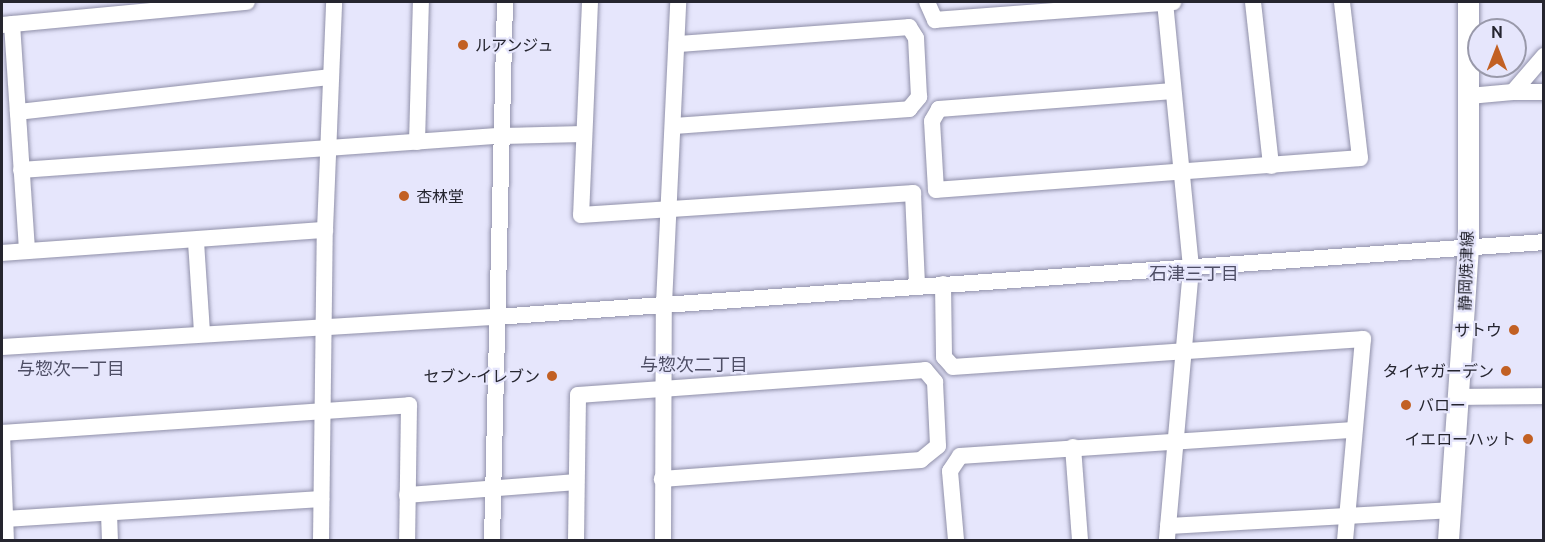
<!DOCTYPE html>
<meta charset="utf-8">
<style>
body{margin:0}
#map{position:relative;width:1545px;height:542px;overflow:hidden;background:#e6e6fc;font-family:Ubuntu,"Noto Sans JP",sans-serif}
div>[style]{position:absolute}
.roads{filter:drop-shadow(0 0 2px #9090a9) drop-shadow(0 0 2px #9090a9)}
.minor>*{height:16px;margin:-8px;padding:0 8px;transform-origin:8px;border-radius:8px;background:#fff}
.major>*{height:21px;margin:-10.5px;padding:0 10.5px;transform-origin:10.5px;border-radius:10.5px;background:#fff}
.dots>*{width:16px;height:16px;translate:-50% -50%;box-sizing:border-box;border:3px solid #e6e6fc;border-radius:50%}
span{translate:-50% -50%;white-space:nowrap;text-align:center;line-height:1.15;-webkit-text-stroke:4.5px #e6e6fc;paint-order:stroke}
.poi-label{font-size:16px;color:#25252f}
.left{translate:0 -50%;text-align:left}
.right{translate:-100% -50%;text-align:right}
.street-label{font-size:16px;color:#25252f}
.neighbourhood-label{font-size:18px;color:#4e4e65}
.frame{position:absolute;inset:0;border:3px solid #25252f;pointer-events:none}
.north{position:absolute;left:1467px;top:18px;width:60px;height:60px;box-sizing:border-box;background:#e6e6fc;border:2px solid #99a;border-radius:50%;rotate:0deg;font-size:16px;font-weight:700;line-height:24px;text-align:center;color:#25252f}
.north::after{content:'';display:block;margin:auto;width:21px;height:27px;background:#c26023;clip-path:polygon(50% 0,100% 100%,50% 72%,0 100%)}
</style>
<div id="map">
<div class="roads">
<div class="minor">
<i style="left:590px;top:2px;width:213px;rotate:92.4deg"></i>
<i style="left:581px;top:215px;width:333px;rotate:-3.8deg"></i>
<i style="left:913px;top:193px;width:92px;rotate:87.5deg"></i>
<i style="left:927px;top:2px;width:20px;rotate:66deg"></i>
<i style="left:935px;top:20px;width:239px;rotate:-4.3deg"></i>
<i style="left:1165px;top:2px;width:268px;rotate:84.4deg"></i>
<i style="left:1191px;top:269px;width:272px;rotate:95.1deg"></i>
<i style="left:1253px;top:2px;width:165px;rotate:83.7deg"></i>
<i style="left:12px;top:24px;width:227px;rotate:86.2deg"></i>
<i style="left:2px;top:25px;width:246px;rotate:-5.4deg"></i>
<i style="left:1173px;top:91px;width:235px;rotate:175.6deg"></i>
<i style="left:939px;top:109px;width:14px;rotate:120deg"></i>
<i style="left:932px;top:121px;width:69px;rotate:86.7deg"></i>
<i style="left:936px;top:190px;width:425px;rotate:-4.3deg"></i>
<i style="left:1360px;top:158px;width:157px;rotate:-96.6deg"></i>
<i style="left:1513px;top:92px;width:31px"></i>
<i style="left:1469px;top:96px;width:44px;rotate:-5.2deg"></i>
<i style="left:1513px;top:92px;width:48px;rotate:-49.3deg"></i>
<i style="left:18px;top:112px;width:314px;rotate:-6.4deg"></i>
<i style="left:674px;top:126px;width:236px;rotate:-4.1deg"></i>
<i style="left:909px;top:109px;width:16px;rotate:-50deg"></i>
<i style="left:919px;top:97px;width:59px;rotate:-92.9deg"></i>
<i style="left:916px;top:38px;width:13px;rotate:-122deg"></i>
<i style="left:909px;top:27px;width:233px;rotate:175.8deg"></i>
<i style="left:417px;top:142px;width:140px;rotate:-88.4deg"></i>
<i style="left:21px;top:170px;width:481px;rotate:-4.1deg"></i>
<i style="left:501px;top:136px;width:83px;rotate:-1.4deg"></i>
<i style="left:196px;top:242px;width:91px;rotate:86.2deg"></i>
<i style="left:2px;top:253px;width:324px;rotate:-4.1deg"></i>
<i style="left:325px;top:230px;width:228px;rotate:-87.7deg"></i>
<i style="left:943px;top:284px;width:73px;rotate:89.2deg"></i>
<i style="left:944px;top:357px;width:13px;rotate:48deg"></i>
<i style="left:953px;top:367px;width:411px;rotate:-3.9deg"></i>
<i style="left:1363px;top:339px;width:202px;rotate:95.1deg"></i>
<i style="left:2px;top:347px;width:495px;rotate:-3.5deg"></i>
<i style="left:496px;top:317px;width:1051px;rotate:-4.09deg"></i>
<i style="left:1460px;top:397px;width:84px;rotate:-0.7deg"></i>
<i style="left:2px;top:433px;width:408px;rotate:-3.9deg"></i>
<i style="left:409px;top:405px;width:135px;rotate:90.8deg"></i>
<i style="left:2px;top:433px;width:107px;rotate:87.9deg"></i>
<i style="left:1073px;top:447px;width:93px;rotate:85.7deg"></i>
<i style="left:407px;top:495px;width:169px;rotate:-4.4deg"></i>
<i style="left:109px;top:513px;width:27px;rotate:88deg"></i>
<i style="left:5px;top:519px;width:317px;rotate:-3.6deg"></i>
<i style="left:1168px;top:526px;width:282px;rotate:-3.2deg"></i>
<i style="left:321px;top:540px;width:310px;rotate:-89.3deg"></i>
<i style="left:492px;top:540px;width:538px;rotate:-88.62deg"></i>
<i style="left:576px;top:540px;width:145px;rotate:-89.2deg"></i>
<i style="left:578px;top:395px;width:348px;rotate:-4.1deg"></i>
<i style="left:925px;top:370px;width:16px;rotate:50deg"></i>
<i style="left:935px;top:382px;width:64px;rotate:87.3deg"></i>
<i style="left:938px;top:446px;width:22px;rotate:141deg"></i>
<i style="left:921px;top:460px;width:260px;rotate:175.8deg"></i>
<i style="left:663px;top:540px;width:236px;rotate:-89.8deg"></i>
<i style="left:664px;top:304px;width:302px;rotate:-87.3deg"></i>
<i style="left:956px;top:540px;width:69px;rotate:-95deg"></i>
<i style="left:950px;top:471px;width:18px;rotate:-56deg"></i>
<i style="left:960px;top:456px;width:394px;rotate:-3.8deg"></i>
</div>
<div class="major">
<i style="left:1448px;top:540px;width:294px;rotate:-86.1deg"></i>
<i style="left:1468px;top:247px;width:245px;rotate:-90deg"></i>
</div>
</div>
<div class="dots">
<i style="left:463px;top:45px;background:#c26023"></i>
<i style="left:404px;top:196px;background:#c26023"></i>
<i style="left:1514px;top:330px;background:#c26023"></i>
<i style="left:1506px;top:371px;background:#c26023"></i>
<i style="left:552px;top:376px;background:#c26023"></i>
<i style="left:1406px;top:405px;background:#c26023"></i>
<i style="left:1528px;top:439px;background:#c26023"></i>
</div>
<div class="poi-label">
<span class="left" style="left:475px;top:45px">ルアンジュ</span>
<span class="left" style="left:416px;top:196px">杏林堂</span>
<span class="right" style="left:1502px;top:330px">サトウ</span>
<span class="right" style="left:1494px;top:371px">タイヤガーデン</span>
<span class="right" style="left:540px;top:376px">セブン-イレブン</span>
<span class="left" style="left:1418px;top:405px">バロー</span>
<span class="right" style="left:1516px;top:439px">イエローハット</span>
</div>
<div class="street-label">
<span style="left:1466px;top:271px;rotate:-88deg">静岡焼津線</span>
</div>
<div class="neighbourhood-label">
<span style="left:1194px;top:273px">石津三丁目</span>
<span style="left:694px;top:364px">与惣次二丁目</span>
<span style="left:71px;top:368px">与惣次一丁目</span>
</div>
<div class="frame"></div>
<div class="north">N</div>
</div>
